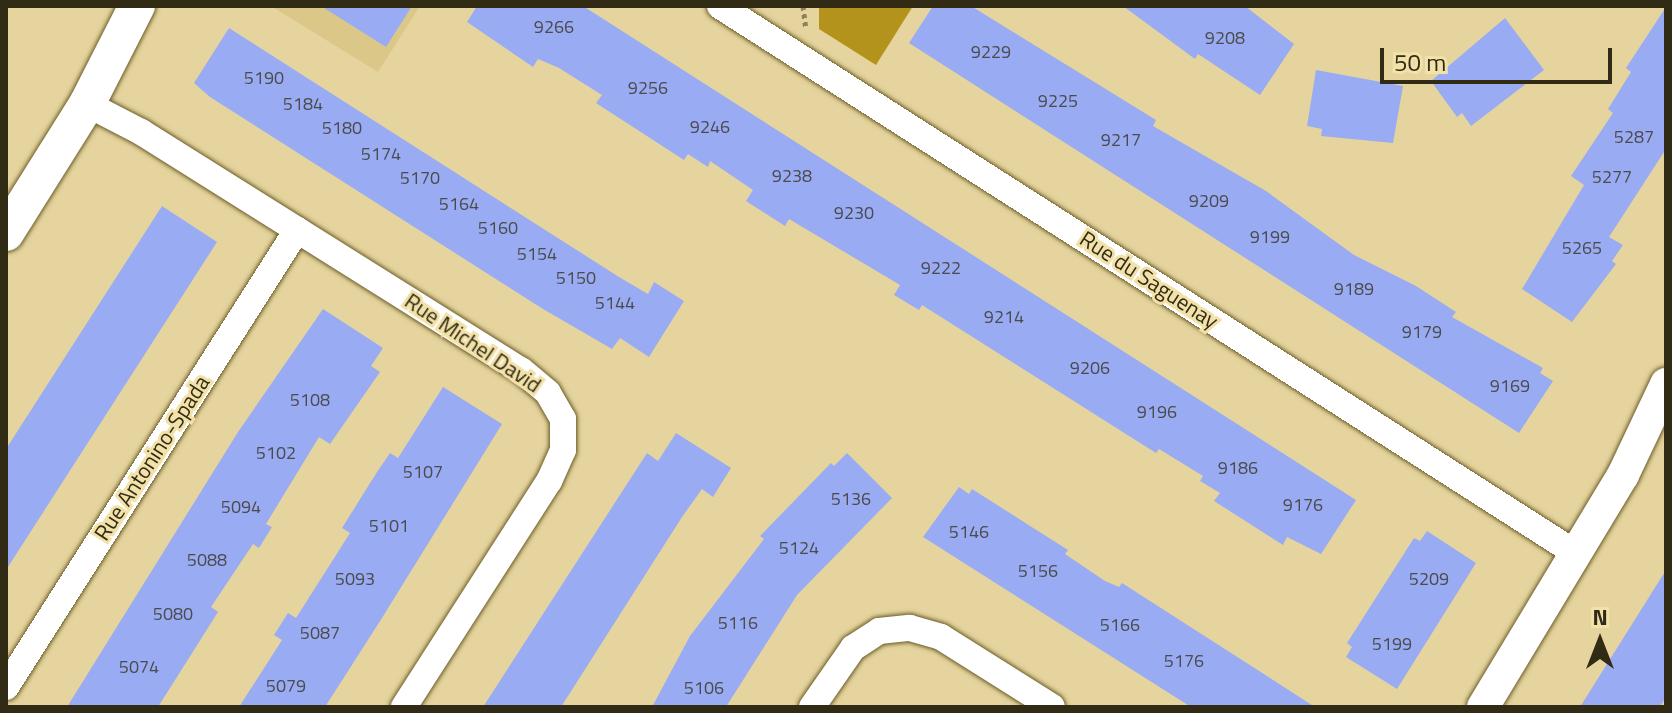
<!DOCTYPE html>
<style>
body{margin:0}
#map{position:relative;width:1672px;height:713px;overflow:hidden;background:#e5d49d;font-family:"Titillium Web",sans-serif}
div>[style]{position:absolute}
.built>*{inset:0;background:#dbc788}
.forest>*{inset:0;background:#b3931b}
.building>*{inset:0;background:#99acf3}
.path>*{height:5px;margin-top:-2.5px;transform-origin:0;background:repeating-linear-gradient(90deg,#8e825b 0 4px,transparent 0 8px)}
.roads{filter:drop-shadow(0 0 2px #6c5c28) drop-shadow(0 0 2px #6c5c28)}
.minor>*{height:26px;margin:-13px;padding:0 13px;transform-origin:13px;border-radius:13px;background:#fff}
.tertiary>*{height:32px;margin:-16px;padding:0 16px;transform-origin:16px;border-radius:16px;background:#fff}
.secondary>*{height:36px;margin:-18px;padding:0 18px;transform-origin:18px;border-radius:18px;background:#fff}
span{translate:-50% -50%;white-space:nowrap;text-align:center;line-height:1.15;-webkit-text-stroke:6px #f2e1a9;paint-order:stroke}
.number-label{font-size:18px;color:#4b4a4c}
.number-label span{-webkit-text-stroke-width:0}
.street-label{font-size:22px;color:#312a14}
.frame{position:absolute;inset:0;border:8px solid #312a14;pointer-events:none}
.north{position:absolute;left:1560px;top:601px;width:80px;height:80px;-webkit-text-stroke:6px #f2e1a9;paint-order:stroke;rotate:0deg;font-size:22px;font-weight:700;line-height:32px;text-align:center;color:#312a14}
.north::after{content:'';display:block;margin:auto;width:28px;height:36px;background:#312a14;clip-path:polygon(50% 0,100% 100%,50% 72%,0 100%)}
.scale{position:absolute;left:1380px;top:48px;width:232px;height:36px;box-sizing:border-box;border:4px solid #312a14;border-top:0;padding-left:10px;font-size:24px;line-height:28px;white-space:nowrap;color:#312a14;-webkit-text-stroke:6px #f2e1a9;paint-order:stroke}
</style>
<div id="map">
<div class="built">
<i style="clip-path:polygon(271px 6px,420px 6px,378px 72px)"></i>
</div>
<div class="forest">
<i style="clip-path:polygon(819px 6px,913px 6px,876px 65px,819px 29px)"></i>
</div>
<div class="building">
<i style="clip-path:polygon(321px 6px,412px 6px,386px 47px)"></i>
<i style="clip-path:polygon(477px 6px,583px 6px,1356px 500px,1321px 554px,1287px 537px,1283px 545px,1214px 501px,1220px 493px,1200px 481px,1203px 476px,1159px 449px,1156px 453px,922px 305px,919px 310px,894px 295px,900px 285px,858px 260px,789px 219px,785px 226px,746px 201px,753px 190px,710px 161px,708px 167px,688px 154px,684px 160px,596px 103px,602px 95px,559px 68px,538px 59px,533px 67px,467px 22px)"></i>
<i style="clip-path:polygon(933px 6px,971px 6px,1156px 120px,1153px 126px,1266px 191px,1354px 255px,1416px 286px,1456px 312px,1452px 317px,1543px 368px,1540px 373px,1553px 381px,1519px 433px,909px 43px)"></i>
<i style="clip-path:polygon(1123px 6px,1245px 6px,1294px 44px,1260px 95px,1198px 54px,1195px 59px)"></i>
<i style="clip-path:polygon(1666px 7px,1666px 149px,1609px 237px,1623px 245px,1612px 261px,1616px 264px,1572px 322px,1522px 289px,1584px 185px,1571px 176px,1613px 113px,1608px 109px,1631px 72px,1626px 68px)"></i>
<i style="clip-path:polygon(1505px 18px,1544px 70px,1471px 126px,1462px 113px,1457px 117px,1431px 81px)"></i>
<i style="clip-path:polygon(229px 28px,619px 277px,648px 294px,654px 282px,684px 301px,649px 357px,620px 338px,612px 349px,543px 309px,210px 97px,194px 83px)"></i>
<i style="clip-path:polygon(1316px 70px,1403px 86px,1393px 143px,1321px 136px,1322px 129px,1307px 126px)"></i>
<i style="clip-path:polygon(162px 206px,217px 242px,6px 570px,6px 449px)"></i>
<i style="clip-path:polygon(323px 309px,383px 348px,371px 366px,380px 372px,330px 444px,319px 437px,266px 524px,272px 527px,259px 548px,253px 544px,211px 607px,218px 612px,158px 707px,67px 707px,238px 432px)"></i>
<i style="clip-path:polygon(443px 387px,502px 424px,382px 618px,325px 707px,239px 707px,282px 640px,274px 635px,288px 613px,296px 618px,350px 533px,342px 528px,377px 472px,390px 453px,398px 458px)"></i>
<i style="clip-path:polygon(676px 433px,731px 468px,713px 497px,702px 489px,682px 517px,561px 707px,483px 707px,647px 453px,658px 461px)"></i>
<i style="clip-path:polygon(847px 453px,892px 498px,797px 595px,726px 707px,652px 707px,690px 636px,764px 539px,760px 536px,831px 463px,834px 466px)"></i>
<i style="clip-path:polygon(959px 487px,969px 494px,972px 489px,1068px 550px,1065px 554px,1105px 581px,1119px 587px,1122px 583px,1315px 707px,1191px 707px,923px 537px)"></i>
<i style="clip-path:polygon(1427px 531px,1476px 563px,1397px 689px,1346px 657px,1352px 647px,1347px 643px,1414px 538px,1420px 541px)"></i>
<i style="clip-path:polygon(1666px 570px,1666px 697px,1660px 707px,1580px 707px)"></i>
</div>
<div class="path">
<i style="left:803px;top:6px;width:23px;rotate:83deg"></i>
</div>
<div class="roads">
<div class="minor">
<i style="left:720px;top:6px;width:1017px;rotate:32.6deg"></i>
<i style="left:87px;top:104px;width:61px;rotate:27.4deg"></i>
<i style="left:141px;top:132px;width:448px;rotate:32.1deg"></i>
<i style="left:521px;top:370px;width:35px;rotate:40deg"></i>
<i style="left:548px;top:393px;width:30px;rotate:60deg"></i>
<i style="left:563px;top:419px;width:31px;rotate:90deg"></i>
<i style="left:563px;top:450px;width:34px;rotate:114deg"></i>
<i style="left:549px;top:481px;width:269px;rotate:122.7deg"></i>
<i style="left:6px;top:687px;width:542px;rotate:-57.51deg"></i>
<i style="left:812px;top:707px;width:72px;rotate:-55.2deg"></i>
<i style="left:853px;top:648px;width:31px;rotate:-33deg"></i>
<i style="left:879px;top:631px;width:31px;rotate:-6deg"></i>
<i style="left:910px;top:628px;width:32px;rotate:16deg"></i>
<i style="left:941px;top:637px;width:131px;rotate:32.2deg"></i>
</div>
<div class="tertiary">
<i style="left:1483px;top:707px;width:271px;rotate:-58.9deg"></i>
<i style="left:1623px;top:475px;width:101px;rotate:-64.7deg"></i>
</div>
<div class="secondary">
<i style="left:6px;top:233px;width:152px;rotate:-57.9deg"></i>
<i style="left:87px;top:104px;width:110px;rotate:-63deg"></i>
</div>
</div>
<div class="number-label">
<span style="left:554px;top:27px">9266</span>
<span style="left:1225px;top:38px">9208</span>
<span style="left:991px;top:52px">9229</span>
<span style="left:264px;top:78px">5190</span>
<span style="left:648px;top:88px">9256</span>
<span style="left:1058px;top:101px">9225</span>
<span style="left:303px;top:104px">5184</span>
<span style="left:710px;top:127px">9246</span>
<span style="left:342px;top:128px">5180</span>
<span style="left:1634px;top:137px">5287</span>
<span style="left:1121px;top:140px">9217</span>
<span style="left:381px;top:154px">5174</span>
<span style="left:792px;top:176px">9238</span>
<span style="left:1612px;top:177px">5277</span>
<span style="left:420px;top:178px">5170</span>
<span style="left:1209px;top:201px">9209</span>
<span style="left:459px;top:204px">5164</span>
<span style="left:854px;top:213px">9230</span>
<span style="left:498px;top:228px">5160</span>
<span style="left:1270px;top:237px">9199</span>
<span style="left:1582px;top:248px">5265</span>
<span style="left:537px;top:254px">5154</span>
<span style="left:941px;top:268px">9222</span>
<span style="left:576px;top:278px">5150</span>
<span style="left:1354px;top:289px">9189</span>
<span style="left:615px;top:303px">5144</span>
<span style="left:1004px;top:317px">9214</span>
<span style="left:1422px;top:332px">9179</span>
<span style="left:1090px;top:368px">9206</span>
<span style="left:1510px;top:386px">9169</span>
<span style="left:310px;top:400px">5108</span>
<span style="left:1157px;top:412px">9196</span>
<span style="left:276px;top:453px">5102</span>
<span style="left:1238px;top:468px">9186</span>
<span style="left:423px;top:472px">5107</span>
<span style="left:851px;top:499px">5136</span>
<span style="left:1303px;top:505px">9176</span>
<span style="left:241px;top:507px">5094</span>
<span style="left:389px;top:526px">5101</span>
<span style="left:969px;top:532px">5146</span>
<span style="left:799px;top:548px">5124</span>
<span style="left:207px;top:560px">5088</span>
<span style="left:1038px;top:571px">5156</span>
<span style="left:355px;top:579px">5093</span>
<span style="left:1429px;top:579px">5209</span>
<span style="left:173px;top:614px">5080</span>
<span style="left:738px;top:623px">5116</span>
<span style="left:1120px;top:625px">5166</span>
<span style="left:320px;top:633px">5087</span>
<span style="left:1392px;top:644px">5199</span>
<span style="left:1184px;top:661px">5176</span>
<span style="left:139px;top:667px">5074</span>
<span style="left:286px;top:686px">5079</span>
<span style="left:704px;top:688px">5106</span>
</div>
<div class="street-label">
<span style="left:1149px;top:280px;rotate:33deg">Rue du Saguenay</span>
<span style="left:473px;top:343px;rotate:34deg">Rue Michel David</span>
<span style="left:152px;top:458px;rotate:-57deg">Rue Antonino-Spada</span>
</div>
<div class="frame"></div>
<div class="north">N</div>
<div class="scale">50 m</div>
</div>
